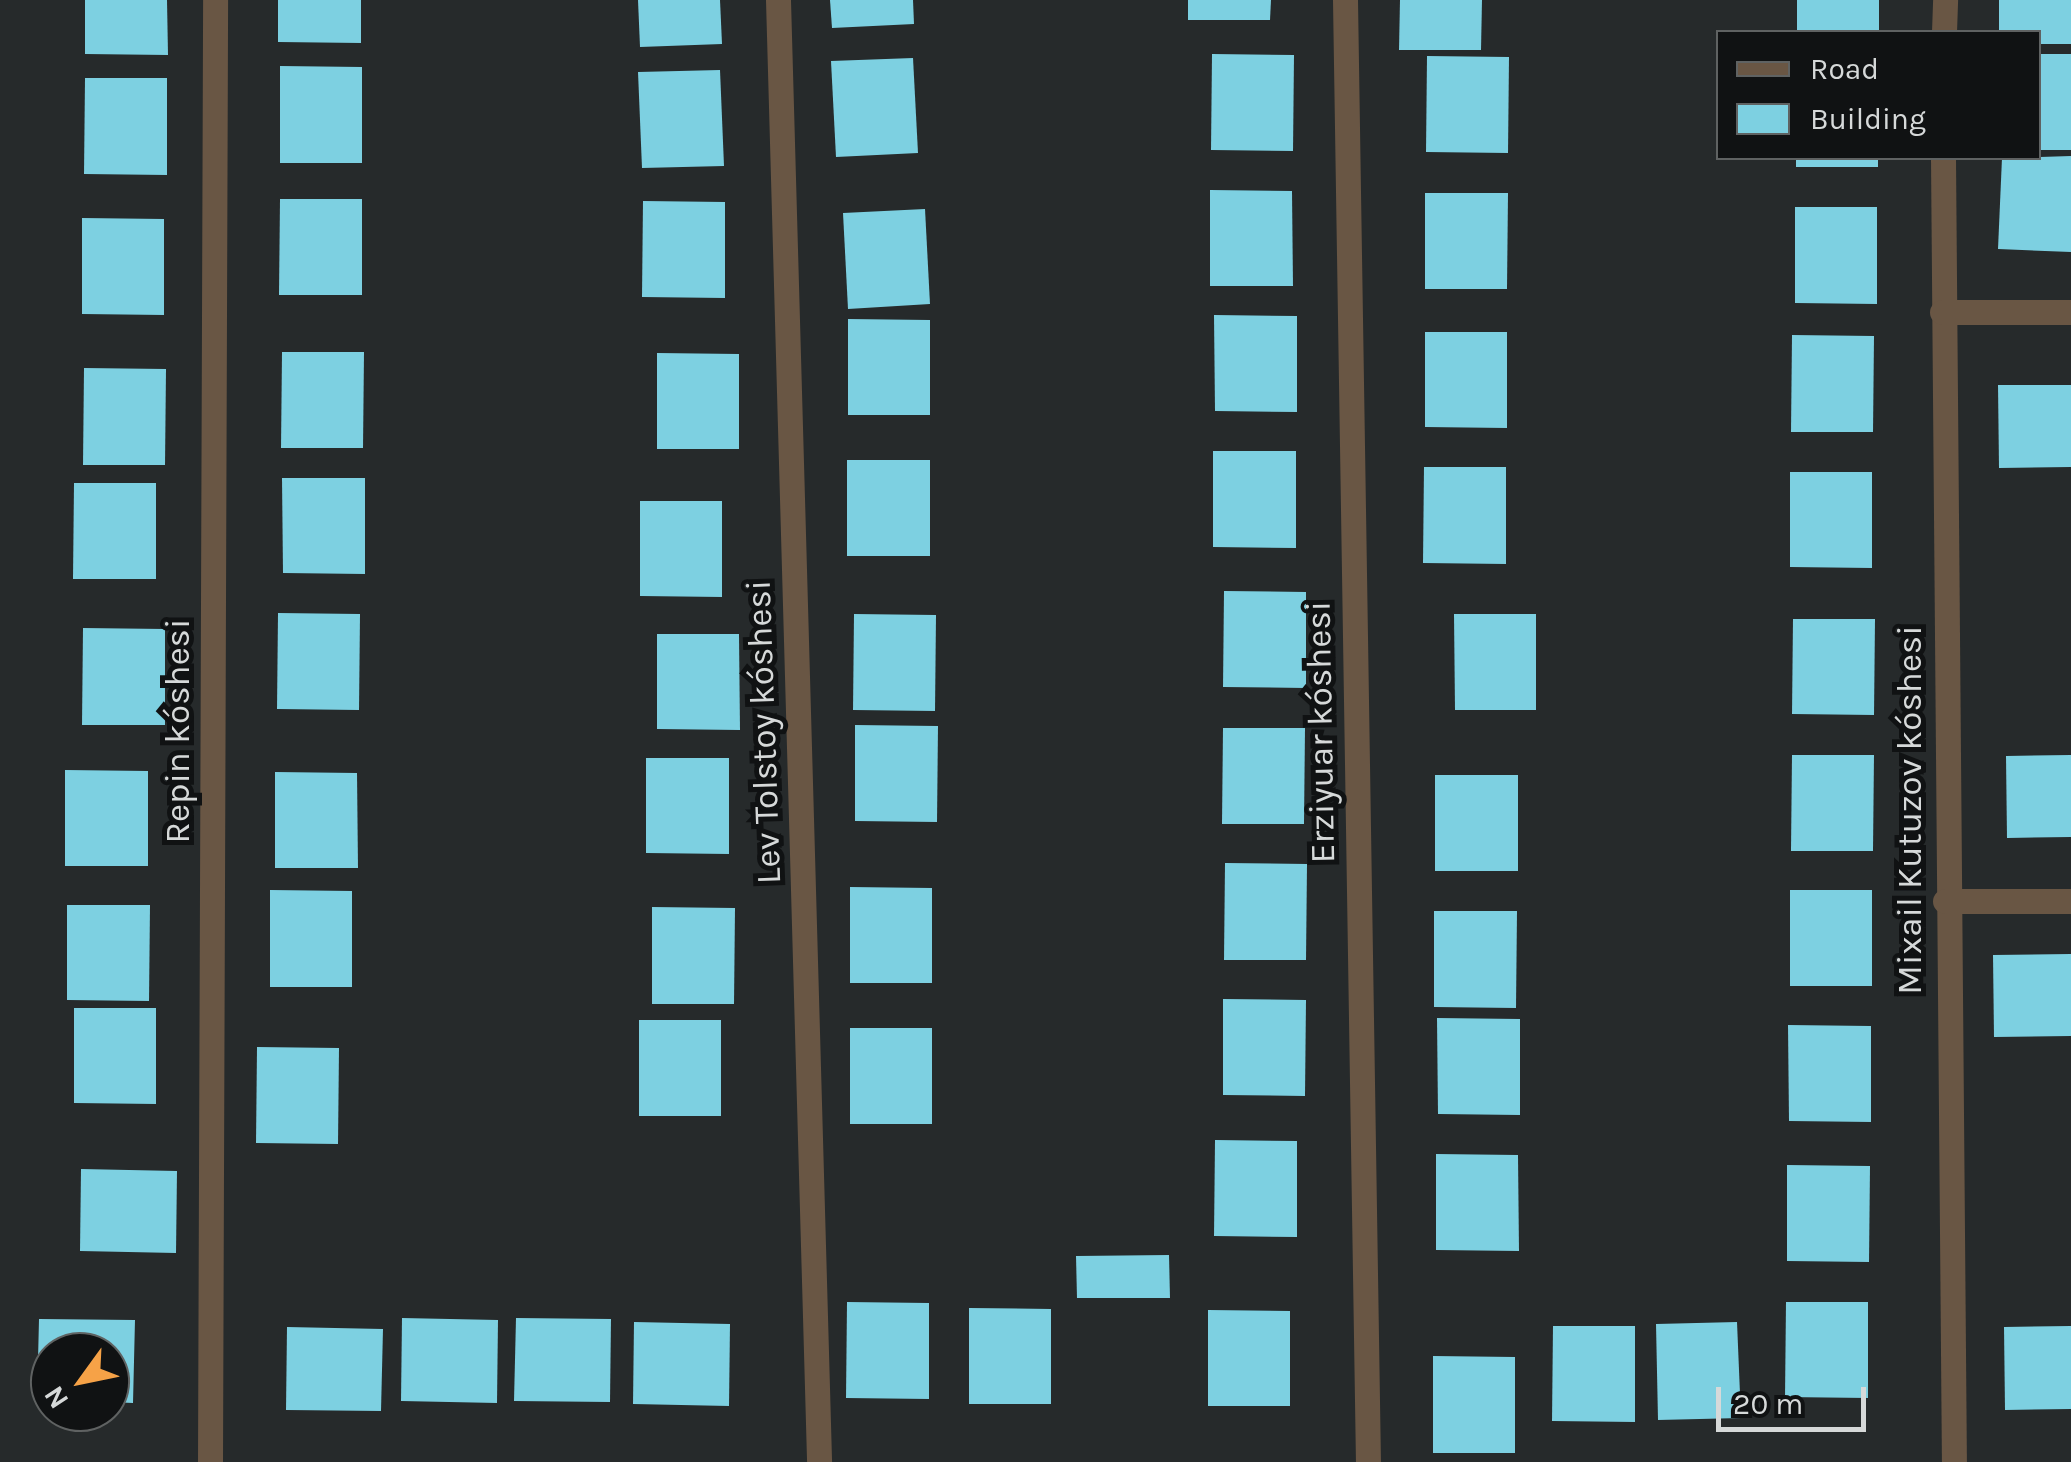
<!DOCTYPE html>
<meta charset="utf-8">
<style>
body{margin:0}
#map{position:relative;width:2071px;height:1462px;overflow:hidden;background:#262a2b;font-family:Karla,sans-serif}
div>[style]{position:absolute}
[style*='--x']{left:calc(var(--x)*1px);top:calc(var(--y)*1px);width:calc(var(--w)*1px);rotate:calc(var(--a)*1deg)}
.building>*{inset:0;background:#7dd0e1}
.minor>*{height:25px;margin:-12.5px;padding:0 12.5px;transform-origin:12.5px;border-radius:12.5px;background:#695644}
span{translate:-50% -50%;white-space:nowrap;text-align:center;line-height:1.15;-webkit-text-stroke:10px #101213;paint-order:stroke}
.street-label{font-size:35px;color:#d6d9d9}
.legend{position:absolute;left:1716px;top:30px;width:325px;height:130px;box-sizing:border-box;background:#101213;border:2px solid #5f6262;margin:0;padding:12px 18px;list-style:none;font-size:30px;color:#d6d9d9}
.legend li{display:flex;align-items:center;gap:20px;height:50px}
.legend b{width:50px;border:2px solid #5f6262}
.north{position:absolute;left:30px;top:1332px;width:100px;height:100px;box-sizing:border-box;background:#101213;border:2px solid #5f6262;border-radius:50%;rotate:237deg;font-size:28px;font-weight:700;line-height:40px;text-align:center;color:#d6d9d9}
.north::after{content:'';display:block;margin:auto;width:35px;height:45px;background:#f6a247;clip-path:polygon(50% 0,100% 100%,50% 72%,0 100%)}
.scale{position:absolute;left:1716px;top:1387px;width:150px;height:45px;box-sizing:border-box;border:5px solid #d6d9d9;border-top:0;padding-left:12px;font-size:30px;line-height:35px;white-space:nowrap;color:#d6d9d9;-webkit-text-stroke:8px #101213;paint-order:stroke}
</style>
<div id="map">
<div class="building">
<div style="clip-path:polygon(85px 0,167px 0,168px 55px,85px 54px)"></div>
<div style="clip-path:polygon(278px 0,361px 0,361px 43px,278px 42px)"></div>
<div style="clip-path:polygon(638px 0,720px 0,722px 44px,640px 47px)"></div>
<div style="clip-path:polygon(830px 0,913px 0,914px 24px,832px 28px)"></div>
<div style="clip-path:polygon(1188px 0,1271px 0,1270px 20px,1188px 20px)"></div>
<div style="clip-path:polygon(1400px 0,1482px 0,1481px 50px,1399px 50px)"></div>
<div style="clip-path:polygon(1797px 0,1879px 0,1879px 32px,1797px 32px)"></div>
<div style="clip-path:polygon(1999px 0,2071px 0,2071px 44px,2038px 44px,2038px 32px,1999px 32px)"></div>
<div style="clip-path:polygon(1212px 54px,1294px 55px,1293px 151px,1211px 150px)"></div>
<div style="clip-path:polygon(2038px 54px,2071px 54px,2071px 150px,2038px 150px)"></div>
<div style="clip-path:polygon(1427px 56px,1509px 57px,1508px 153px,1426px 152px)"></div>
<div style="clip-path:polygon(913px 58px,918px 153px,836px 157px,831px 61px)"></div>
<div style="clip-path:polygon(280px 66px,362px 67px,362px 163px,280px 163px)"></div>
<div style="clip-path:polygon(720px 70px,724px 166px,642px 168px,638px 72px)"></div>
<div style="clip-path:polygon(85px 78px,167px 78px,167px 175px,84px 174px)"></div>
<div style="clip-path:polygon(2071px 156px,2071px 252px,1998px 249px,2002px 158px)"></div>
<div style="clip-path:polygon(1796px 158px,1878px 158px,1878px 167px,1796px 167px)"></div>
<div style="clip-path:polygon(1210px 190px,1292px 191px,1293px 286px,1210px 286px)"></div>
<div style="clip-path:polygon(1425px 193px,1508px 193px,1507px 289px,1425px 289px)"></div>
<div style="clip-path:polygon(280px 199px,362px 199px,362px 295px,279px 295px)"></div>
<div style="clip-path:polygon(643px 201px,725px 202px,725px 298px,642px 297px)"></div>
<div style="clip-path:polygon(1795px 207px,1877px 207px,1877px 304px,1795px 303px)"></div>
<div style="clip-path:polygon(925px 209px,930px 304px,848px 309px,843px 213px)"></div>
<div style="clip-path:polygon(82px 218px,164px 219px,164px 315px,82px 314px)"></div>
<div style="clip-path:polygon(1214px 315px,1297px 316px,1297px 412px,1215px 411px)"></div>
<div style="clip-path:polygon(848px 319px,930px 320px,930px 415px,848px 415px)"></div>
<div style="clip-path:polygon(1425px 332px,1507px 332px,1507px 428px,1425px 427px)"></div>
<div style="clip-path:polygon(1792px 335px,1874px 336px,1873px 432px,1791px 432px)"></div>
<div style="clip-path:polygon(282px 352px,364px 352px,363px 448px,281px 448px)"></div>
<div style="clip-path:polygon(657px 353px,739px 354px,739px 449px,657px 449px)"></div>
<div style="clip-path:polygon(84px 368px,166px 369px,165px 465px,83px 465px)"></div>
<div style="clip-path:polygon(1998px 385px,2071px 385px,2071px 467px,1999px 468px)"></div>
<div style="clip-path:polygon(1213px 451px,1296px 451px,1296px 548px,1213px 547px)"></div>
<div style="clip-path:polygon(847px 460px,930px 460px,930px 556px,847px 556px)"></div>
<div style="clip-path:polygon(1424px 467px,1506px 467px,1506px 564px,1423px 563px)"></div>
<div style="clip-path:polygon(1790px 472px,1872px 472px,1872px 568px,1790px 567px)"></div>
<div style="clip-path:polygon(282px 478px,365px 478px,365px 574px,283px 573px)"></div>
<div style="clip-path:polygon(74px 483px,156px 483px,156px 579px,73px 579px)"></div>
<div style="clip-path:polygon(640px 501px,722px 501px,722px 597px,640px 596px)"></div>
<div style="clip-path:polygon(1224px 591px,1306px 592px,1306px 688px,1223px 687px)"></div>
<div style="clip-path:polygon(278px 613px,360px 614px,359px 710px,277px 709px)"></div>
<div style="clip-path:polygon(854px 614px,936px 615px,935px 711px,853px 710px)"></div>
<div style="clip-path:polygon(1454px 614px,1536px 614px,1536px 710px,1455px 710px)"></div>
<div style="clip-path:polygon(1793px 619px,1875px 619px,1874px 715px,1792px 714px)"></div>
<div style="clip-path:polygon(83px 628px,165px 629px,165px 725px,82px 725px)"></div>
<div style="clip-path:polygon(657px 634px,739px 634px,740px 730px,657px 729px)"></div>
<div style="clip-path:polygon(855px 725px,938px 726px,937px 822px,855px 821px)"></div>
<div style="clip-path:polygon(1223px 728px,1305px 728px,1304px 824px,1222px 824px)"></div>
<div style="clip-path:polygon(1792px 755px,1874px 755px,1873px 851px,1791px 851px)"></div>
<div style="clip-path:polygon(2071px 755px,2071px 837px,2007px 838px,2006px 756px)"></div>
<div style="clip-path:polygon(646px 758px,729px 758px,729px 854px,646px 853px)"></div>
<div style="clip-path:polygon(65px 770px,148px 771px,148px 866px,65px 866px)"></div>
<div style="clip-path:polygon(275px 772px,357px 773px,358px 868px,275px 868px)"></div>
<div style="clip-path:polygon(1435px 775px,1518px 775px,1518px 871px,1435px 871px)"></div>
<div style="clip-path:polygon(1225px 863px,1307px 864px,1306px 960px,1224px 960px)"></div>
<div style="clip-path:polygon(850px 887px,932px 888px,932px 983px,850px 983px)"></div>
<div style="clip-path:polygon(270px 890px,352px 891px,352px 987px,270px 987px)"></div>
<div style="clip-path:polygon(1790px 890px,1872px 890px,1872px 986px,1790px 986px)"></div>
<div style="clip-path:polygon(67px 905px,150px 905px,149px 1001px,67px 1000px)"></div>
<div style="clip-path:polygon(652px 907px,735px 908px,734px 1004px,652px 1004px)"></div>
<div style="clip-path:polygon(1434px 911px,1517px 911px,1516px 1008px,1434px 1007px)"></div>
<div style="clip-path:polygon(2071px 954px,2071px 1036px,1994px 1037px,1993px 955px)"></div>
<div style="clip-path:polygon(1223px 999px,1306px 1000px,1305px 1096px,1223px 1095px)"></div>
<div style="clip-path:polygon(74px 1008px,156px 1008px,156px 1104px,74px 1103px)"></div>
<div style="clip-path:polygon(1437px 1018px,1520px 1019px,1520px 1115px,1438px 1114px)"></div>
<div style="clip-path:polygon(639px 1020px,721px 1020px,721px 1116px,639px 1116px)"></div>
<div style="clip-path:polygon(1788px 1025px,1871px 1026px,1871px 1122px,1789px 1121px)"></div>
<div style="clip-path:polygon(850px 1028px,932px 1028px,932px 1124px,850px 1124px)"></div>
<div style="clip-path:polygon(257px 1047px,339px 1048px,338px 1144px,256px 1143px)"></div>
<div style="clip-path:polygon(1215px 1140px,1297px 1141px,1297px 1237px,1214px 1236px)"></div>
<div style="clip-path:polygon(1436px 1154px,1518px 1155px,1519px 1251px,1436px 1250px)"></div>
<div style="clip-path:polygon(1787px 1165px,1870px 1166px,1869px 1262px,1787px 1261px)"></div>
<div style="clip-path:polygon(81px 1169px,177px 1171px,176px 1253px,80px 1251px)"></div>
<div style="clip-path:polygon(1169px 1255px,1170px 1298px,1077px 1298px,1076px 1256px)"></div>
<div style="clip-path:polygon(847px 1302px,929px 1303px,929px 1399px,846px 1398px)"></div>
<div style="clip-path:polygon(1786px 1302px,1868px 1302px,1868px 1398px,1785px 1397px)"></div>
<div style="clip-path:polygon(969px 1308px,1051px 1309px,1051px 1404px,969px 1404px)"></div>
<div style="clip-path:polygon(1208px 1310px,1290px 1311px,1290px 1406px,1208px 1406px)"></div>
<div style="clip-path:polygon(402px 1318px,498px 1320px,497px 1403px,401px 1401px)"></div>
<div style="clip-path:polygon(516px 1318px,611px 1319px,610px 1402px,514px 1401px)"></div>
<div style="clip-path:polygon(39px 1319px,135px 1320px,133px 1403px,110px 1402px,110px 1352px,50px 1352px,50px 1401px,37px 1401px)"></div>
<div style="clip-path:polygon(634px 1322px,730px 1324px,729px 1406px,633px 1404px)"></div>
<div style="clip-path:polygon(1737px 1322px,1741px 1418px,1658px 1420px,1656px 1324px)"></div>
<div style="clip-path:polygon(1553px 1326px,1635px 1326px,1635px 1422px,1552px 1421px)"></div>
<div style="clip-path:polygon(2071px 1326px,2071px 1409px,2005px 1410px,2004px 1327px)"></div>
<div style="clip-path:polygon(287px 1327px,383px 1329px,381px 1411px,286px 1410px)"></div>
<div style="clip-path:polygon(1433px 1356px,1515px 1357px,1515px 1453px,1433px 1453px)"></div>
</div>
<div class="minor">
<div style="--x:778;--y:0;--w:1463;--a:88.39"></div>
<div style="--x:1345;--y:0;--w:1462;--a:89.1"></div>
<div style="--x:1944;--y:32;--w:32;--a:-88"></div>
<div style="--x:1943;--y:158;--w:1304;--a:89.52"></div>
<div style="--x:1942;--y:312;--w:129;--a:0"></div>
<div style="--x:1945;--y:901;--w:126;--a:0"></div>
<div style="--x:210;--y:1462;--w:1462;--a:-89.8"></div>
</div>
<div class="street-label">
<span style="left:178px;top:731px;rotate:-90deg">Repin kóshesi</span>
<span style="left:764px;top:732px;rotate:-92deg">Lev Tolstoy kóshesi</span>
<span style="left:1321px;top:732px;rotate:-91deg">Erziyuar kóshesi</span>
<span style="left:1910px;top:810px;rotate:-90deg">Mixail Kutuzov kóshesi</span>
</div>
<ul class="legend">
<li><b style="height:12px;background:#695644"></b>Road</li>
<li><b style="height:28px;background:#7dd0e1"></b>Building</li>
</ul>
<div class="north">N</div>
<div class="scale">20 m</div>
</div>
